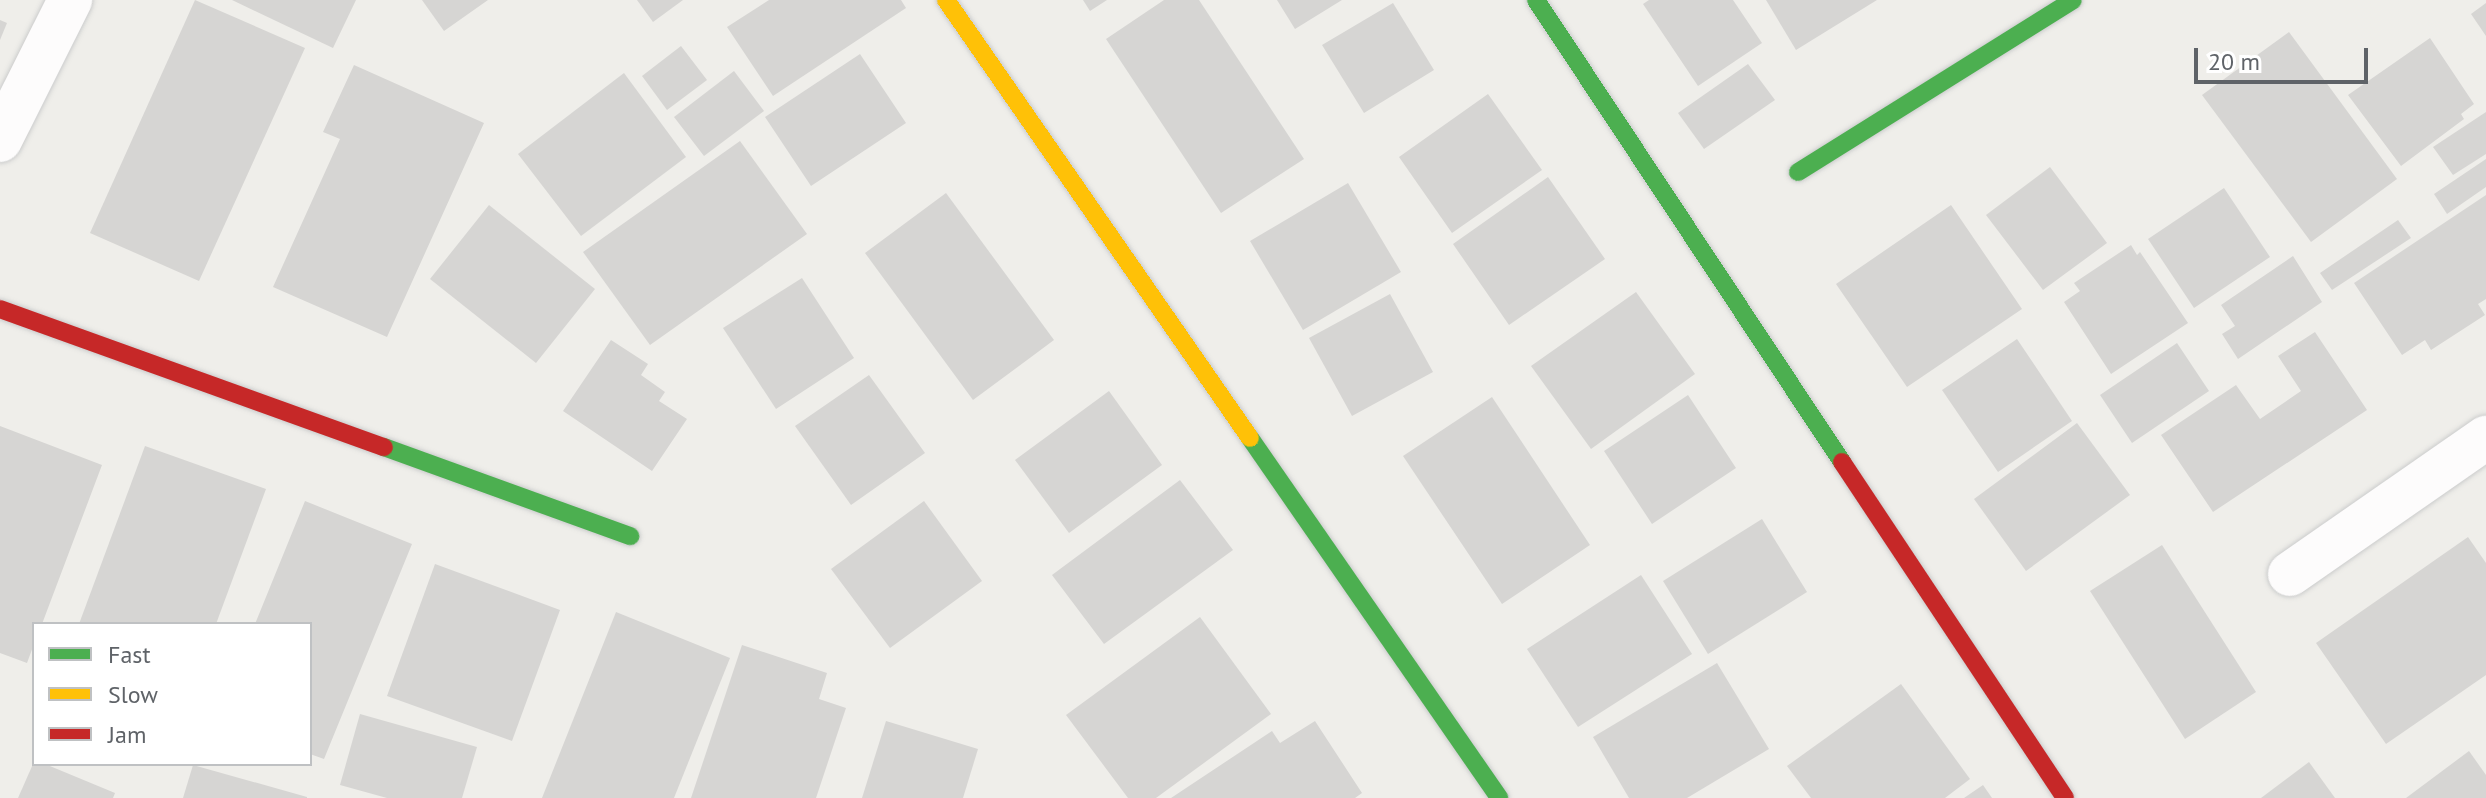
<!DOCTYPE html>
<style>
body{margin:0}
#map{position:relative;width:2486px;height:798px;overflow:hidden;background:#efeeea;font-family:"PT Sans",sans-serif}
div>[style]{position:absolute}
[style*='--x']{left:calc(var(--x)*1px);top:calc(var(--y)*1px);width:calc(var(--w)*1px);rotate:calc(var(--a)*1deg)}
.building>*{inset:0;background:#d6d5d3}
.roads{filter:drop-shadow(0 0 2px #cbcccc) drop-shadow(0 0 2px #cbcccc)}
.street>*{height:44px;margin:-22px;padding:0 22px;transform-origin:22px;border-radius:22px;background:#fdfcfc}
.fast>*{height:18px;margin:-9px;padding:0 9px;transform-origin:9px;border-radius:9px;background:#4caf50}
.slow>*{height:18px;margin:-9px;padding:0 9px;transform-origin:9px;border-radius:9px;background:#ffc107}
.jam>*{height:18px;margin:-9px;padding:0 9px;transform-origin:9px;border-radius:9px;background:#c62828}
span{translate:-50% -50%;white-space:nowrap;text-align:center;line-height:1.15;-webkit-text-stroke:6px #fff;paint-order:stroke}
.legend{position:absolute;left:32px;top:622px;width:280px;height:144px;box-sizing:border-box;background:#fff;border:2px solid #bfc1c3;margin:0;padding:10px 14px;list-style:none;font-size:24px;color:#5f6368}
.legend li{display:flex;align-items:center;gap:16px;height:40px}
.legend b{width:40px;border:2px solid #bfc1c3}
.scale{position:absolute;left:2194px;top:48px;width:174px;height:36px;box-sizing:border-box;border:4px solid #5f6368;border-top:0;padding-left:10px;font-size:24px;line-height:28px;white-space:nowrap;color:#5f6368;-webkit-text-stroke:6px #fff;paint-order:stroke}
</style>
<div id="map">
<div class="building">
<div style="clip-path:polygon(195px 0,305px 48px,199px 281px,90px 233px)"></div>
<div style="clip-path:polygon(232px 0,356px 0,333px 48px)"></div>
<div style="clip-path:polygon(422px 0,488px 0,444px 31px)"></div>
<div style="clip-path:polygon(637px 0,683px 0,653px 22px)"></div>
<div style="clip-path:polygon(769px 0,901px 0,906px 8px,773px 96px,727px 27px)"></div>
<div style="clip-path:polygon(1083px 0,1107px 0,1090px 11px)"></div>
<div style="clip-path:polygon(1164px 0,1199px 0,1304px 159px,1221px 213px,1106px 39px)"></div>
<div style="clip-path:polygon(1277px 0,1342px 0,1295px 29px)"></div>
<div style="clip-path:polygon(1649px 0,1733px 0,1762px 43px,1698px 86px,1643px 4px)"></div>
<div style="clip-path:polygon(1766px 0,1877px 0,1796px 50px)"></div>
<div style="clip-path:polygon(1393px 3px,1434px 70px,1364px 113px,1322px 45px)"></div>
<div style="clip-path:polygon(2486px 3px,2486px 36px,2471px 14px)"></div>
<div style="clip-path:polygon(0 20px,7px 23px,0 40px)"></div>
<div style="clip-path:polygon(2289px 32px,2397px 179px,2311px 242px,2202px 95px)"></div>
<div style="clip-path:polygon(2430px 38px,2474px 104px,2461px 114px,2464px 119px,2401px 166px,2348px 95px)"></div>
<div style="clip-path:polygon(681px 46px,707px 80px,667px 110px,642px 76px)"></div>
<div style="clip-path:polygon(860px 54px,906px 123px,811px 186px,765px 117px)"></div>
<div style="clip-path:polygon(1748px 64px,1775px 100px,1704px 149px,1678px 113px)"></div>
<div style="clip-path:polygon(354px 65px,484px 123px,387px 337px,273px 287px,340px 139px,323px 132px)"></div>
<div style="clip-path:polygon(734px 71px,764px 111px,704px 156px,674px 117px)"></div>
<div style="clip-path:polygon(624px 73px,686px 157px,581px 236px,518px 154px)"></div>
<div style="clip-path:polygon(1488px 94px,1542px 170px,1452px 233px,1399px 157px)"></div>
<div style="clip-path:polygon(2486px 112px,2486px 154px,2453px 175px,2433px 147px)"></div>
<div style="clip-path:polygon(740px 141px,807px 234px,650px 345px,583px 252px)"></div>
<div style="clip-path:polygon(2486px 159px,2486px 187px,2447px 214px,2434px 194px)"></div>
<div style="clip-path:polygon(2050px 167px,2107px 243px,2043px 290px,1986px 215px)"></div>
<div style="clip-path:polygon(1548px 177px,1605px 259px,1509px 325px,1453px 244px)"></div>
<div style="clip-path:polygon(1348px 183px,1401px 272px,1303px 330px,1250px 241px)"></div>
<div style="clip-path:polygon(2224px 188px,2270px 257px,2194px 308px,2148px 239px)"></div>
<div style="clip-path:polygon(946px 193px,1054px 340px,973px 400px,865px 253px)"></div>
<div style="clip-path:polygon(2486px 195px,2486px 299px,2478px 304px,2485px 315px,2431px 350px,2425px 340px,2402px 355px,2354px 283px)"></div>
<div style="clip-path:polygon(489px 205px,595px 289px,536px 363px,430px 279px)"></div>
<div style="clip-path:polygon(1951px 205px,2022px 309px,1907px 387px,1836px 284px)"></div>
<div style="clip-path:polygon(2398px 220px,2411px 238px,2332px 290px,2320px 273px)"></div>
<div style="clip-path:polygon(2131px 245px,2137px 255px,2140px 252px,2188px 323px,2111px 374px,2064px 302px,2080px 291px,2074px 283px)"></div>
<div style="clip-path:polygon(2293px 256px,2322px 302px,2238px 359px,2222px 334px,2235px 326px,2221px 305px)"></div>
<div style="clip-path:polygon(802px 278px,854px 358px,776px 409px,723px 328px)"></div>
<div style="clip-path:polygon(1636px 292px,1695px 374px,1591px 449px,1531px 366px)"></div>
<div style="clip-path:polygon(1390px 294px,1433px 372px,1352px 416px,1309px 338px)"></div>
<div style="clip-path:polygon(2315px 332px,2367px 410px,2213px 512px,2161px 435px,2236px 385px,2260px 419px,2301px 391px,2278px 356px)"></div>
<div style="clip-path:polygon(2017px 339px,2072px 421px,1998px 472px,1942px 390px)"></div>
<div style="clip-path:polygon(611px 340px,648px 364px,641px 375px,665px 392px,659px 401px,687px 419px,652px 471px,563px 411px)"></div>
<div style="clip-path:polygon(2177px 343px,2209px 391px,2132px 443px,2100px 395px)"></div>
<div style="clip-path:polygon(869px 375px,925px 453px,851px 505px,795px 426px)"></div>
<div style="clip-path:polygon(1109px 391px,1162px 465px,1069px 533px,1015px 460px)"></div>
<div style="clip-path:polygon(1688px 395px,1736px 468px,1652px 524px,1604px 451px)"></div>
<div style="clip-path:polygon(1492px 397px,1590px 545px,1502px 604px,1403px 456px)"></div>
<div style="clip-path:polygon(2077px 423px,2130px 495px,2026px 571px,1974px 499px)"></div>
<div style="clip-path:polygon(0 426px,102px 465px,42px 624px,34px 624px,34px 644px,27px 663px,0 653px)"></div>
<div style="clip-path:polygon(145px 446px,266px 489px,216px 624px,79px 624px)"></div>
<div style="clip-path:polygon(1180px 480px,1233px 550px,1104px 644px,1052px 575px)"></div>
<div style="clip-path:polygon(305px 501px,412px 544px,324px 759px,310px 754px,310px 624px,255px 624px)"></div>
<div style="clip-path:polygon(924px 501px,982px 581px,890px 648px,831px 569px)"></div>
<div style="clip-path:polygon(1762px 519px,1807px 592px,1708px 654px,1663px 581px)"></div>
<div style="clip-path:polygon(2468px 537px,2486px 563px,2486px 675px,2386px 744px,2316px 643px)"></div>
<div style="clip-path:polygon(2162px 545px,2256px 692px,2185px 739px,2090px 591px)"></div>
<div style="clip-path:polygon(435px 564px,560px 610px,512px 741px,387px 696px)"></div>
<div style="clip-path:polygon(1641px 575px,1692px 654px,1578px 727px,1527px 649px)"></div>
<div style="clip-path:polygon(616px 612px,730px 658px,674px 798px,542px 798px)"></div>
<div style="clip-path:polygon(1200px 617px,1271px 714px,1156px 798px,1128px 798px,1066px 715px)"></div>
<div style="clip-path:polygon(742px 645px,827px 673px,819px 699px,846px 708px,816px 798px,691px 798px)"></div>
<div style="clip-path:polygon(1717px 663px,1769px 749px,1687px 798px,1629px 798px,1593px 737px)"></div>
<div style="clip-path:polygon(1901px 684px,1970px 779px,1945px 798px,1811px 798px,1787px 766px)"></div>
<div style="clip-path:polygon(360px 714px,477px 747px,462px 798px,387px 798px,340px 785px)"></div>
<div style="clip-path:polygon(886px 721px,978px 749px,963px 798px,862px 798px)"></div>
<div style="clip-path:polygon(1315px 721px,1362px 793px,1355px 798px,1171px 798px,1272px 731px,1280px 743px)"></div>
<div style="clip-path:polygon(2469px 751px,2486px 775px,2486px 798px,2406px 798px)"></div>
<div style="clip-path:polygon(2309px 762px,2335px 798px,2261px 798px)"></div>
<div style="clip-path:polygon(33px 764px,45px 764px,115px 793px,113px 798px,18px 798px)"></div>
<div style="clip-path:polygon(193px 765px,307px 797px,307px 798px,183px 798px)"></div>
<div style="clip-path:polygon(1983px 785px,1992px 798px,1964px 798px)"></div>
</div>
<div class="roads">
<div class="street">
<div style="--x:0;--y:140;--w:157;--a:-63.4"></div>
<div style="--x:2290;--y:574;--w:239;--a:-34.8"></div>
</div>
<div class="fast">
<div style="--x:1536;--y:0;--w:554;--a:56.48"></div>
<div style="--x:1798;--y:172;--w:324;--a:-32"></div>
<div style="--x:1250;--y:438;--w:438;--a:55.3"></div>
<div style="--x:384;--y:447;--w:262;--a:19.9"></div>
</div>
<div class="slow">
<div style="--x:946;--y:0;--w:533;--a:55.24"></div>
</div>
<div class="jam">
<div style="--x:0;--y:309;--w:408;--a:19.8"></div>
<div style="--x:1842;--y:462;--w:403;--a:56.4"></div>
</div>
</div>
<ul class="legend">
<li><b style="height:10px;background:#4caf50"></b>Fast</li>
<li><b style="height:10px;background:#ffc107"></b>Slow</li>
<li><b style="height:10px;background:#c62828"></b>Jam</li>
</ul>
<div class="scale">20 m</div>
</div>
